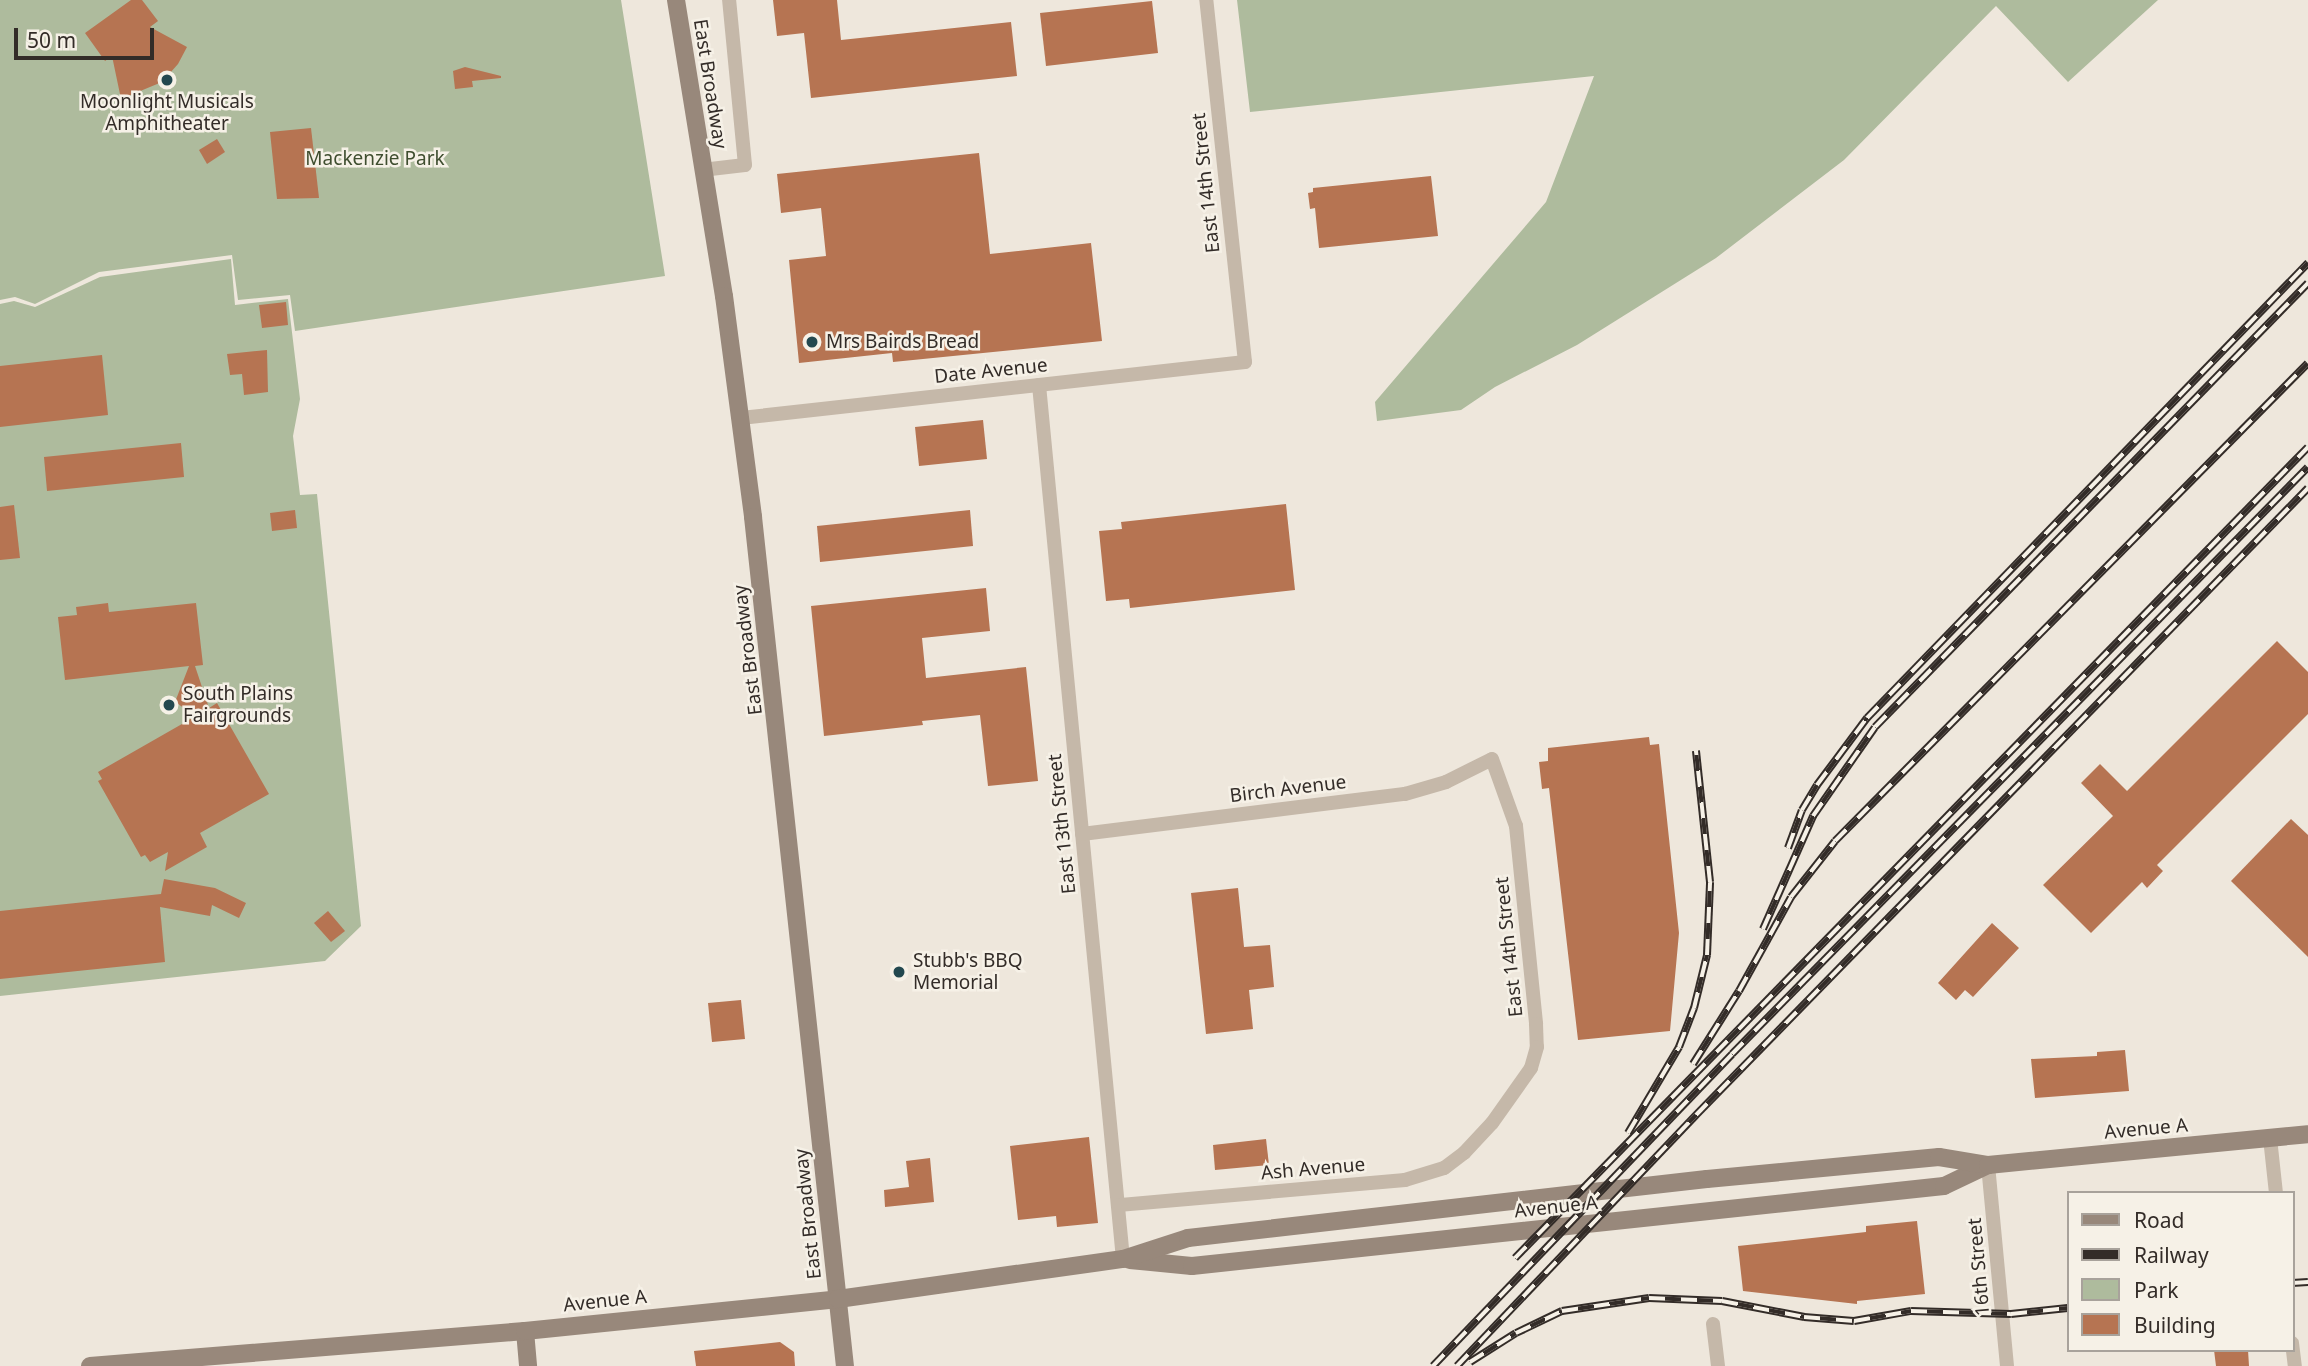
<!DOCTYPE html>
<style>
body{margin:0}
#map{position:relative;width:2308px;height:1366px;overflow:hidden;background:#eee7dc;font-family:"Noto Sans",sans-serif}
div>[style]{position:absolute}
[style*='--x']{left:calc(var(--x)*1px);top:calc(var(--y)*1px);width:calc(var(--w)*1px);rotate:calc(var(--a)*1deg)}
.green>*{inset:0;background:#aebb9d}
.building>*{inset:0;background:#b67452}
.minor>*{height:14px;margin:-7px;padding:0 7px;transform-origin:7px;border-radius:7px;background:#c5b8a9}
.secondary>*{height:18px;margin:-9px;padding:0 9px;transform-origin:9px;border-radius:9px;background:#98887b}
.rail>*{height:8px;margin-top:-4px;transform-origin:0;background:repeating-linear-gradient(90deg,#f6f1e7 0 16px,#332c28 0 32px);box-sizing:border-box;border-block:2px solid #332c28}
.dots>*{width:19px;height:19px;translate:-50% -50%;box-sizing:border-box;border:4px solid #f6f1e7;border-radius:50%}
span{translate:-50% -50%;white-space:nowrap;text-align:center;line-height:1.15;-webkit-text-stroke:5px #f6f1e7;paint-order:stroke}
.street-label{font-size:19px;color:#332c28}
.poi-label{font-size:19px;color:#332c28}
.left{translate:0 -50%;text-align:left}
.park-label{font-size:19px;color:#3f4e2f}
.legend{position:absolute;left:2067px;top:1191px;width:228px;height:161px;box-sizing:border-box;background:#f6f1e7;border:2px solid #a8a29b;margin:0;padding:9px 12px;list-style:none;font-size:21px;color:#332c28}
.legend li{display:flex;align-items:center;gap:14px;height:35px}
.legend b{width:35px;border:2px solid #a8a29b}
.scale{position:absolute;left:14px;top:28px;width:140px;height:32px;box-sizing:border-box;border:4px solid #332c28;border-top:0;padding-left:9px;font-size:21px;line-height:24px;white-space:nowrap;color:#332c28;-webkit-text-stroke:5px #f6f1e7;paint-order:stroke}
</style>
<div id="map">
<div class="green">
<div style="clip-path:polygon(0 0,621px 0,665px 276px,295px 331px,290px 295px,238px 300px,232px 255px,99px 272px,35px 304px,15px 297px,0 300px)"></div>
<div style="clip-path:polygon(1237px 0,2158px 0,2068px 82px,1996px 6px,1844px 160px,1716px 258px,1577px 345px,1495px 387px,1461px 410px,1377px 421px,1375px 402px,1546px 202px,1594px 76px,1250px 112px)"></div>
<div style="clip-path:polygon(231px 259px,235px 305px,288px 299px,300px 399px,293px 436px,300px 495px,317px 494px,361px 926px,325px 961px,0 996px,0 304px,14px 301px,35px 307px,100px 277px)"></div>
</div>
<div class="building">
<div style="clip-path:polygon(131px 0,142px 0,158px 21px,150px 27px,187px 47px,178px 64px,162px 82px,121px 99px,112px 56px,105px 61px,85px 33px)"></div>
<div style="clip-path:polygon(773px 0,837px 0,841px 40px,1011px 22px,1017px 76px,811px 98px,804px 33px,777px 36px)"></div>
<div style="clip-path:polygon(1152px 1px,1158px 53px,1046px 66px,1040px 13px)"></div>
<div style="clip-path:polygon(465px 67px,501px 76px,501px 78px,472px 81px,473px 87px,455px 89px,453px 71px)"></div>
<div style="clip-path:polygon(311px 128px,319px 198px,277px 199px,270px 132px)"></div>
<div style="clip-path:polygon(217px 139px,225px 152px,207px 164px,199px 150px)"></div>
<div style="clip-path:polygon(979px 153px,990px 254px,1091px 243px,1102px 341px,893px 362px,892px 353px,799px 363px,789px 260px,826px 256px,821px 208px,781px 213px,777px 174px)"></div>
<div style="clip-path:polygon(1431px 176px,1438px 236px,1319px 248px,1315px 208px,1310px 209px,1308px 193px,1313px 192px,1313px 188px)"></div>
<div style="clip-path:polygon(286px 302px,288px 325px,262px 328px,259px 305px)"></div>
<div style="clip-path:polygon(267px 350px,268px 392px,244px 395px,242px 374px,230px 375px,227px 354px)"></div>
<div style="clip-path:polygon(102px 355px,108px 415px,0 427px,0 366px)"></div>
<div style="clip-path:polygon(983px 420px,987px 459px,919px 466px,915px 427px)"></div>
<div style="clip-path:polygon(181px 443px,184px 477px,47px 491px,44px 457px)"></div>
<div style="clip-path:polygon(1286px 504px,1295px 590px,1130px 608px,1129px 599px,1106px 601px,1099px 531px,1122px 529px,1121px 522px)"></div>
<div style="clip-path:polygon(14px 505px,20px 558px,0 560px,0 507px)"></div>
<div style="clip-path:polygon(295px 510px,297px 528px,272px 531px,270px 513px)"></div>
<div style="clip-path:polygon(970px 510px,973px 546px,820px 562px,817px 526px)"></div>
<div style="clip-path:polygon(986px 588px,990px 631px,922px 638px,926px 678px,1026px 667px,1038px 781px,988px 786px,980px 715px,922px 721px,923px 725px,824px 736px,811px 606px)"></div>
<div style="clip-path:polygon(108px 603px,109px 612px,196px 603px,203px 665px,195px 666px,209px 708px,217px 703px,269px 794px,200px 833px,207px 847px,165px 871px,168px 852px,150px 862px,145px 855px,141px 857px,98px 781px,102px 779px,98px 772px,196px 716px,175px 702px,189px 666px,65px 680px,58px 617px,77px 615px,76px 607px)"></div>
<div style="clip-path:polygon(2277px 641px,2308px 672px,2308px 714px,2157px 865px,2163px 871px,2147px 888px,2142px 882px,2091px 933px,2043px 885px,2113px 816px,2081px 783px,2100px 764px,2127px 791px)"></div>
<div style="clip-path:polygon(1649px 737px,1650px 745px,1659px 744px,1679px 933px,1670px 1031px,1578px 1040px,1549px 788px,1542px 789px,1539px 762px,1548px 761px,1548px 748px)"></div>
<div style="clip-path:polygon(2291px 819px,2308px 835px,2308px 957px,2231px 881px)"></div>
<div style="clip-path:polygon(164px 879px,215px 888px,246px 903px,239px 918px,212px 905px,210px 916px,160px 907px,165px 962px,0 979px,0 911px,161px 894px)"></div>
<div style="clip-path:polygon(1238px 888px,1244px 947px,1270px 945px,1274px 987px,1249px 990px,1253px 1029px,1206px 1034px,1191px 893px)"></div>
<div style="clip-path:polygon(328px 911px,345px 931px,331px 942px,314px 923px)"></div>
<div style="clip-path:polygon(1992px 923px,2019px 948px,1973px 997px,1965px 990px,1956px 1000px,1938px 983px)"></div>
<div style="clip-path:polygon(741px 1000px,745px 1039px,712px 1042px,708px 1003px)"></div>
<div style="clip-path:polygon(2125px 1050px,2129px 1091px,2035px 1098px,2031px 1059px,2097px 1056px,2097px 1052px)"></div>
<div style="clip-path:polygon(1089px 1137px,1098px 1223px,1057px 1227px,1056px 1216px,1018px 1220px,1010px 1146px)"></div>
<div style="clip-path:polygon(1266px 1139px,1269px 1165px,1215px 1170px,1213px 1145px)"></div>
<div style="clip-path:polygon(930px 1158px,934px 1202px,885px 1207px,884px 1190px,909px 1187px,906px 1161px)"></div>
<div style="clip-path:polygon(1917px 1221px,1925px 1294px,1857px 1301px,1857px 1304px,1743px 1291px,1738px 1246px,1866px 1232px,1866px 1226px)"></div>
<div style="clip-path:polygon(780px 1342px,794px 1352px,795px 1366px,696px 1366px,694px 1351px)"></div>
<div style="clip-path:polygon(2214px 1350px,2248px 1350px,2249px 1366px,2216px 1366px)"></div>
</div>
<div class="minor">
<div style="--x:702;--y:170;--w:43;--a:-6.6"></div>
<div style="--x:745;--y:165;--w:166;--a:-95.5"></div>
<div style="--x:1039;--y:385;--w:878;--a:84.51"></div>
<div style="--x:741;--y:418;--w:507;--a:-6.34"></div>
<div style="--x:1245;--y:362;--w:364;--a:-96.1"></div>
<div style="--x:1082;--y:834;--w:325;--a:-7.1"></div>
<div style="--x:1405;--y:794;--w:43;--a:-16.3"></div>
<div style="--x:1446;--y:782;--w:51;--a:-26.6"></div>
<div style="--x:1492;--y:759;--w:71;--a:70.3"></div>
<div style="--x:1516;--y:826;--w:199;--a:84.2"></div>
<div style="--x:1536;--y:1024;--w:23;--a:88"></div>
<div style="--x:1537;--y:1047;--w:22;--a:106"></div>
<div style="--x:1531;--y:1068;--w:67;--a:125.3"></div>
<div style="--x:1492;--y:1123;--w:41;--a:133"></div>
<div style="--x:1464;--y:1153;--w:25;--a:143"></div>
<div style="--x:1444;--y:1168;--w:41;--a:162.9"></div>
<div style="--x:1405;--y:1180;--w:288;--a:175"></div>
<div style="--x:2270;--y:1138;--w:55;--a:83.8"></div>
<div style="--x:1988;--y:1165;--w:202;--a:84.6"></div>
<div style="--x:1713;--y:1324;--w:42;--a:83.2"></div>
<div style="--x:2292;--y:1343;--w:23;--a:83"></div>
</div>
<div class="secondary">
<div style="--x:676;--y:0;--w:300;--a:80.8"></div>
<div style="--x:724;--y:296;--w:223;--a:82.5"></div>
<div style="--x:753;--y:517;--w:854;--a:83.82"></div>
<div style="--x:1130;--y:1260;--w:62;--a:5.5"></div>
<div style="--x:1192;--y:1266;--w:756;--a:-6.07"></div>
<div style="--x:1944;--y:1186;--w:49;--a:-25.5"></div>
<div style="--x:525;--y:1331;--w:35;--a:85"></div>
<div style="--x:90;--y:1366;--w:436;--a:-4.6"></div>
<div style="--x:525;--y:1331;--w:315;--a:-5.8"></div>
<div style="--x:838;--y:1299;--w:288;--a:-8"></div>
<div style="--x:1123;--y:1259;--w:68;--a:-17.9"></div>
<div style="--x:1188;--y:1238;--w:522;--a:-6.49"></div>
<div style="--x:1707;--y:1179;--w:233;--a:-5.4"></div>
<div style="--x:1939;--y:1157;--w:50;--a:9.3"></div>
<div style="--x:1988;--y:1165;--w:321;--a:-5.5"></div>
</div>
<div class="rail">
<div style="--x:1788;--y:848;--w:40;--a:-69.8"></div>
<div style="--x:1802;--y:810;--w:29;--a:-59"></div>
<div style="--x:1817;--y:785;--w:84;--a:-53.3"></div>
<div style="--x:1867;--y:718;--w:634;--a:-45.9"></div>
<div style="--x:1763;--y:929;--w:124;--a:-66.1"></div>
<div style="--x:1813;--y:816;--w:108;--a:-55.1"></div>
<div style="--x:1875;--y:727;--w:620;--a:-45.72"></div>
<div style="--x:1693;--y:1064;--w:86;--a:-57.8"></div>
<div style="--x:1739;--y:991;--w:107;--a:-61"></div>
<div style="--x:1791;--y:897;--w:71;--a:-51.8"></div>
<div style="--x:1835;--y:841;--w:672;--a:-45.3"></div>
<div style="--x:1628;--y:1133;--w:100;--a:-59.3"></div>
<div style="--x:1679;--y:1047;--w:42;--a:-69"></div>
<div style="--x:1694;--y:1008;--w:55;--a:-76.2"></div>
<div style="--x:1707;--y:955;--w:73;--a:-87.6"></div>
<div style="--x:1710;--y:882;--w:132;--a:-96.1"></div>
<div style="--x:1515;--y:1258;--w:1134;--a:-45.64"></div>
<div style="--x:2292;--y:1283;--w:16;--a:-4"></div>
<div style="--x:1470;--y:1362;--w:54;--a:-32.2"></div>
<div style="--x:1516;--y:1333;--w:51;--a:-25.6"></div>
<div style="--x:1562;--y:1311;--w:88;--a:-8.5"></div>
<div style="--x:1649;--y:1298;--w:73;--a:2.4"></div>
<div style="--x:1722;--y:1301;--w:84;--a:11"></div>
<div style="--x:1804;--y:1317;--w:50;--a:4.6"></div>
<div style="--x:1854;--y:1321;--w:58;--a:-10"></div>
<div style="--x:1911;--y:1311;--w:100;--a:1.7"></div>
<div style="--x:2011;--y:1314;--w:57;--a:-6"></div>
<div style="--x:1433;--y:1366;--w:432;--a:-46.2"></div>
<div style="--x:1732;--y:1054;--w:822;--a:-45.54"></div>
<div style="--x:1457;--y:1366;--w:347;--a:-46.4"></div>
<div style="--x:1696;--y:1115;--w:876;--a:-45.69"></div>
</div>
<div class="dots">
<div style="left:167px;top:80px;background:#23484f"></div>
<div style="left:812px;top:342px;background:#23484f"></div>
<div style="left:169px;top:705px;background:#23484f"></div>
<div style="left:899px;top:972px;background:#23484f"></div>
</div>
<div class="street-label">
<span style="left:710px;top:84px;rotate:81deg">East Broadway</span>
<span style="left:1206px;top:183px;rotate:-96deg">East 14th Street</span>
<span style="left:991px;top:371px;rotate:-6deg">Date Avenue</span>
<span style="left:748px;top:650px;rotate:-97deg">East Broadway</span>
<span style="left:1288px;top:789px;rotate:-7deg">Birch Avenue</span>
<span style="left:1062px;top:824px;rotate:-96deg">East 13th Street</span>
<span style="left:1509px;top:947px;rotate:-96deg">East 14th Street</span>
<span style="left:2146px;top:1129px;rotate:-5deg">Avenue A</span>
<span style="left:1313px;top:1169px;rotate:-5deg">Ash Avenue</span>
<span style="left:1556px;top:1207px;rotate:-6deg">Avenue A</span>
<span style="left:808px;top:1214px;rotate:-96deg">East Broadway</span>
<span style="left:1979px;top:1267px;rotate:-95deg">16th Street</span>
<span style="left:605px;top:1301px;rotate:-6deg">Avenue A</span>
</div>
<div class="poi-label">
<span style="left:167px;top:113px">Moonlight Musicals<br>Amphitheater</span>
<span class="left" style="left:826px;top:342px">Mrs Bairds Bread</span>
<span class="left" style="left:183px;top:705px">South Plains<br>Fairgrounds</span>
<span class="left" style="left:913px;top:972px">Stubb's BBQ<br>Memorial</span>
</div>
<div class="park-label">
<span style="left:375px;top:159px">Mackenzie Park</span>
</div>
<ul class="legend">
<li><b style="height:9px;background:#98887b"></b>Road</li>
<li><b style="height:9px;background:#332c28"></b>Railway</li>
<li><b style="height:19px;background:#aebb9d"></b>Park</li>
<li><b style="height:19px;background:#b67452"></b>Building</li>
</ul>
<div class="scale">50 m</div>
</div>
